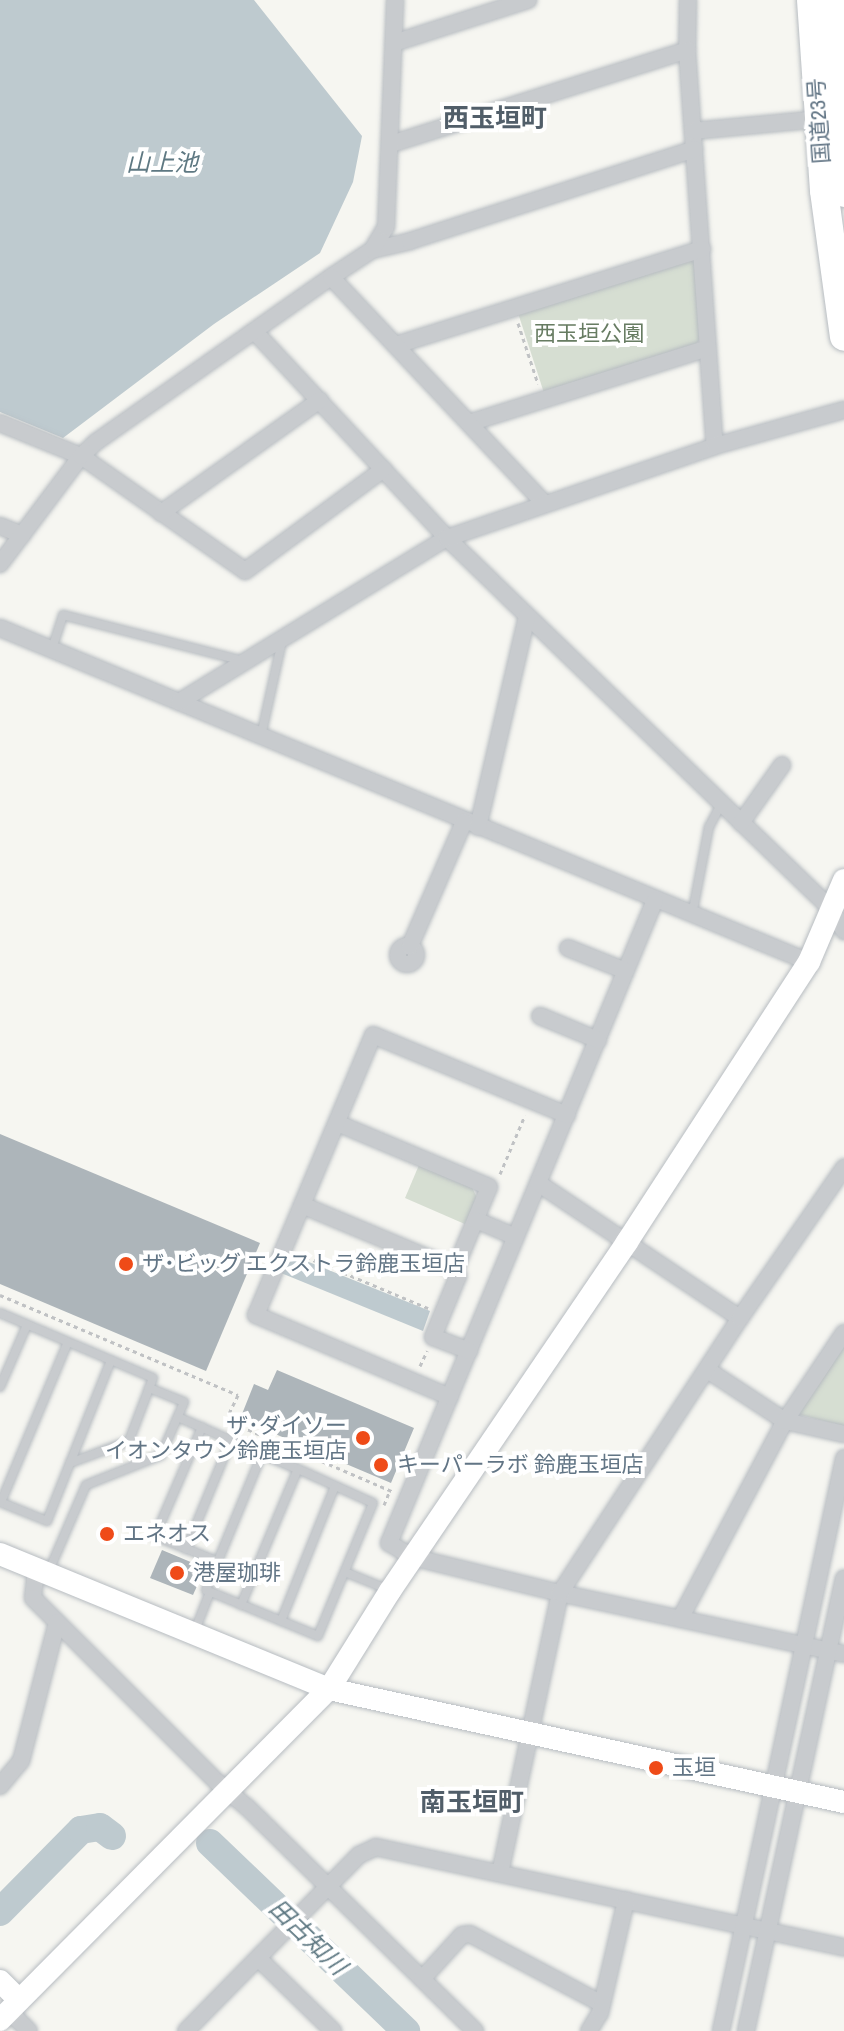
<!DOCTYPE html>
<meta charset="utf-8">
<style>
body{margin:0}
#map{position:relative;width:844px;height:2031px;overflow:hidden;background:#f6f6f1;font-family:"Archivo Narrow","Noto Sans JP",sans-serif}
div>[style]{position:absolute}
[style*='--x']{left:calc(var(--x)*1px);top:calc(var(--y)*1px);width:calc(var(--w)*1px);rotate:calc(var(--a)*1deg)}
.green>*{inset:0;background:#d6ded2}
.water>*{inset:0;background:#becacf}
.river>*{height:28px;margin:-14px;padding:0 14px;transform-origin:14px;border-radius:14px;background:#becacf}
.building>*{inset:0;background:#adb5ba}
.path>*{height:3px;margin-top:-1.5px;transform-origin:0;background:repeating-linear-gradient(90deg,#c0c2c4 0 4px,transparent 0 8px)}
.roads{filter:drop-shadow(0 0 2px #b7bcc1) drop-shadow(0 0 2px #b7bcc1)}
.lane>*{height:8px;margin:-4px;padding:0 4px;transform-origin:4px;border-radius:4px;background:#c8cbce}
.street>*{height:16px;margin:-8px;padding:0 8px;transform-origin:8px;border-radius:8px;background:#c8cbce}
.street>.ring{margin:-8px;padding:0;box-sizing:content-box;background:none;border:16px solid #c8cbce;border-radius:50%}
.secondary>*{height:22px;margin:-11px;padding:0 11px;transform-origin:11px;border-radius:11px;background:#fff}
.highway>*{height:28px;margin:-14px;padding:0 14px;transform-origin:14px;border-radius:14px;background:#fff}
.dots>*{width:22px;height:22px;translate:-50% -50%;box-sizing:border-box;border:4px solid #fff;border-radius:50%}
span{translate:-50% -50%;white-space:nowrap;text-align:center;line-height:1.15;-webkit-text-stroke:8px #fff;paint-order:stroke}
.street-label{font-size:22px;color:#627585}
.park-label{font-size:22px;color:#677c62}
.poi-label{font-size:22px;color:#627585}
.left{translate:0 -50%;text-align:left}
.right{translate:-100% -50%;text-align:right}
.water-label{font-size:24px;color:#5e7882;font-style:italic}
.quarter-label{font-size:26px;color:#515e69;font-weight:700}
</style>
<div id="map">
<div class="green">
<div style="clip-path:polygon(690px 259px,697px 263px,701px 338px,695px 345px,544px 393px,518px 313px)"></div>
<div style="clip-path:polygon(419px 1165px,471px 1185px,478px 1200px,467px 1225px,405px 1198px)"></div>
<div style="clip-path:polygon(844px 1341px,844px 1426px,800px 1415px,799px 1410px)"></div>
</div>
<div class="water">
<div style="clip-path:polygon(0 0,254px 0,362px 136px,353px 182px,320px 253px,214px 324px,63px 438px,0 412px)"></div>
<div style="clip-path:polygon(289px 1254px,430px 1311px,423px 1331px,281px 1273px)"></div>
</div>
<div class="river">
<div style="--x:210;--y:1843;--w:272;--a:43.8"></div>
<div style="--x:0;--y:1912;--w:115;--a:-45.4"></div>
<div style="--x:81;--y:1830;--w:19;--a:-9"></div>
<div style="--x:100;--y:1827;--w:15;--a:37"></div>
</div>
<div class="building">
<div style="clip-path:polygon(0 1134px,260px 1243px,206px 1371px,0 1284px)"></div>
<div style="clip-path:polygon(277px 1370px,414px 1428px,391px 1483px,240px 1419px,254px 1384px,268px 1390px)"></div>
<div style="clip-path:polygon(162px 1550px,205px 1568px,193px 1595px,150px 1578px)"></div>
</div>
<div class="path">
<div style="--x:518;--y:323;--w:64;--a:71.8"></div>
<div style="--x:500;--y:1174;--w:64;--a:-67"></div>
<div style="--x:299;--y:1254;--w:140;--a:22.7"></div>
<div style="--x:0;--y:1295;--w:258;--a:22.8"></div>
<div style="--x:238;--y:1395;--w:28;--a:116"></div>
<div style="--x:226;--y:1420;--w:183;--a:23.2"></div>
<div style="--x:420;--y:1366;--w:17;--a:-65"></div>
<div style="--x:384;--y:1505;--w:16;--a:-68"></div>
</div>
<div class="roads">
<div class="lane">
<div style="--x:52;--y:649;--w:36;--a:-72"></div>
<div style="--x:63;--y:615;--w:187;--a:14.3"></div>
<div style="--x:261;--y:736;--w:97;--a:-77.5"></div>
<div style="--x:692;--y:915;--w:90;--a:-79.1"></div>
<div style="--x:709;--y:827;--w:26;--a:-62"></div>
<div style="--x:0;--y:1313;--w:166;--a:23"></div>
<div style="--x:153;--y:1378;--w:67;--a:110.9"></div>
<div style="--x:129;--y:1441;--w:63;--a:159.6"></div>
<div style="--x:0;--y:1387;--w:68;--a:-66.5"></div>
<div style="--x:178;--y:1417;--w:92;--a:23.8"></div>
<div style="--x:262;--y:1454;--w:39;--a:23"></div>
<div style="--x:298;--y:1469;--w:82;--a:24.4"></div>
<div style="--x:373;--y:1503;--w:144;--a:112.5"></div>
<div style="--x:318;--y:1636;--w:121;--a:-157.7"></div>
<div style="--x:206;--y:1590;--w:147;--a:-67.6"></div>
<div style="--x:202;--y:1427;--w:119;--a:113.3"></div>
<div style="--x:155;--y:1536;--w:67;--a:22"></div>
<div style="--x:0;--y:1502;--w:51;--a:22"></div>
<div style="--x:47;--y:1521;--w:173;--a:-68.3"></div>
<div style="--x:1;--y:1502;--w:173;--a:-67.3"></div>
<div style="--x:186;--y:1549;--w:118;--a:-67.6"></div>
<div style="--x:345;--y:1572;--w:48;--a:22.2"></div>
<div style="--x:48;--y:1573;--w:96;--a:-66.6"></div>
<div style="--x:86;--y:1485;--w:81;--a:-21.8"></div>
<div style="--x:161;--y:1455;--w:58;--a:-66.5"></div>
<div style="--x:184;--y:1402;--w:38;--a:-158"></div>
<div style="--x:241;--y:1605;--w:147;--a:-67.3"></div>
<div style="--x:281;--y:1621;--w:145;--a:-68.2"></div>
<div style="--x:194;--y:1633;--w:44;--a:-68.7"></div>
</div>
<div class="street">
<div style="--x:688;--y:0;--w:50;--a:91.1"></div>
<div style="--x:687;--y:50;--w:397;--a:86"></div>
<div style="--x:394;--y:43;--w:141;--a:-17.8"></div>
<div style="--x:693;--y:131;--w:127;--a:-5.4"></div>
<div style="--x:391;--y:144;--w:311;--a:-17.6"></div>
<div style="--x:372;--y:250;--w:39;--a:-13"></div>
<div style="--x:410;--y:241;--w:299;--a:-17.9"></div>
<div style="--x:331;--y:277;--w:49;--a:-33.4"></div>
<div style="--x:372;--y:250;--w:27;--a:-59"></div>
<div style="--x:386;--y:227;--w:227;--a:-87.7"></div>
<div style="--x:255;--y:332;--w:282;--a:47"></div>
<div style="--x:447;--y:538;--w:534;--a:44.01"></div>
<div style="--x:831;--y:909;--w:26;--a:59"></div>
<div style="--x:396;--y:345;--w:321;--a:-17.4"></div>
<div style="--x:0;--y:423;--w:87;--a:22.2"></div>
<div style="--x:81;--y:456;--w:200;--a:35"></div>
<div style="--x:245;--y:571;--w:172;--a:-36.3"></div>
<div style="--x:469;--y:423;--w:250;--a:-17.4"></div>
<div style="--x:161;--y:513;--w:195;--a:-35.4"></div>
<div style="--x:0;--y:526;--w:24;--a:22"></div>
<div style="--x:0;--y:564;--w:135;--a:-53.1"></div>
<div style="--x:81;--y:456;--w:21;--a:-43"></div>
<div style="--x:96;--y:442;--w:287;--a:-35.1"></div>
<div style="--x:331;--y:277;--w:311;--a:46.7"></div>
<div style="--x:0;--y:628;--w:875;--a:22.43"></div>
<div style="--x:179;--y:702;--w:314;--a:-31.5"></div>
<div style="--x:447;--y:538;--w:283;--a:-18.9"></div>
<div style="--x:715;--y:446;--w:134;--a:-15.6"></div>
<div style="--x:741;--y:823;--w:71;--a:-54.7"></div>
<div style="--x:478;--y:827;--w:216;--a:-76.9"></div>
<div style="--x:655;--y:900;--w:696;--a:112.47"></div>
<div style="--x:389;--y:1543;--w:27;--a:31"></div>
<div style="--x:412;--y:1557;--w:152;--a:13.7"></div>
<div style="--x:560;--y:1593;--w:290;--a:12.1"></div>
<div class="ring" style="left:398px;top:946px;width:2px;height:2px"></div>
<div style="--x:410;--y:946;--w:135;--a:-66.5"></div>
<div style="--x:568;--y:948;--w:62;--a:21.6"></div>
<div style="--x:540;--y:1016;--w:63;--a:22.5"></div>
<div style="--x:337;--y:1123;--w:165;--a:22.8"></div>
<div style="--x:489;--y:1187;--w:89;--a:112.5"></div>
<div style="--x:455;--y:1269;--w:8;--a:67"></div>
<div style="--x:458;--y:1276;--w:66;--a:112.3"></div>
<div style="--x:433;--y:1337;--w:39;--a:21"></div>
<div style="--x:538;--y:1183;--w:243;--a:33.8"></div>
<div style="--x:302;--y:1205;--w:166;--a:22.7"></div>
<div style="--x:476;--y:1220;--w:43;--a:23"></div>
<div style="--x:709;--y:1371;--w:91;--a:33.3"></div>
<div style="--x:785;--y:1421;--w:60;--a:12.4"></div>
<div style="--x:450;--y:1397;--w:211;--a:-157.1"></div>
<div style="--x:256;--y:1315;--w:303;--a:-67.3"></div>
<div style="--x:373;--y:1035;--w:210;--a:22.4"></div>
<div style="--x:36;--y:1569;--w:29;--a:96"></div>
<div style="--x:33;--y:1598;--w:260;--a:45"></div>
<div style="--x:217;--y:1782;--w:39;--a:40"></div>
<div style="--x:247;--y:1807;--w:320;--a:44.5"></div>
<div style="--x:680;--y:1619;--w:224;--a:-62.1"></div>
<div style="--x:785;--y:1421;--w:106;--a:-56.2"></div>
<div style="--x:0;--y:1786;--w:33;--a:-50"></div>
<div style="--x:21;--y:1761;--w:143;--a:-75.4"></div>
<div style="--x:500;--y:1873;--w:286;--a:-77.9"></div>
<div style="--x:560;--y:1593;--w:329;--a:-56.8"></div>
<div style="--x:740;--y:1318;--w:183;--a:-55.3"></div>
<div style="--x:258;--y:1958;--w:105;--a:44.2"></div>
<div style="--x:422;--y:1979;--w:59;--a:-47.7"></div>
<div style="--x:462;--y:1935;--w:8;--a:-7"></div>
<div style="--x:470;--y:1934;--w:149;--a:27.9"></div>
<div style="--x:9;--y:2011;--w:28;--a:45"></div>
<div style="--x:186;--y:2031;--w:247;--a:-45.5"></div>
<div style="--x:359;--y:1855;--w:19;--a:-25"></div>
<div style="--x:376;--y:1847;--w:479;--a:12.1"></div>
<div style="--x:589;--y:2031;--w:21;--a:-59"></div>
<div style="--x:600;--y:2013;--w:116;--a:-77"></div>
<div style="--x:721;--y:2031;--w:586;--a:-77.88"></div>
<div style="--x:746;--y:2031;--w:463;--a:-77.8"></div>
</div>
<div class="secondary">
<div style="--x:0;--y:1554;--w:356;--a:22.3"></div>
<div style="--x:329;--y:1689;--w:527;--a:12.38"></div>
<div style="--x:0;--y:1981;--w:27;--a:45"></div>
<div style="--x:0;--y:2020;--w:467;--a:-45.2"></div>
<div style="--x:329;--y:1689;--w:115;--a:-58.1"></div>
<div style="--x:390;--y:1591;--w:422;--a:-55.8"></div>
<div style="--x:627;--y:1242;--w:334;--a:-57"></div>
<div style="--x:809;--y:962;--w:89;--a:-66.9"></div>
</div>
<div class="highway">
<div style="--x:811;--y:0;--w:191;--a:86.1"></div>
<div style="--x:824;--y:191;--w:147;--a:82.2"></div>
<div style="--x:838;--y:0;--w:193;--a:88.2"></div>
</div>
</div>
<div class="dots">
<div style="left:126px;top:1264px;background:#ef4b18"></div>
<div style="left:363px;top:1438px;background:#ef4b18"></div>
<div style="left:381px;top:1465px;background:#ef4b18"></div>
<div style="left:107px;top:1534px;background:#ef4b18"></div>
<div style="left:177px;top:1573px;background:#ef4b18"></div>
<div style="left:656px;top:1768px;background:#ef4b18"></div>
</div>
<div class="street-label">
<span style="left:819px;top:121px;rotate:-94deg">国道23号</span>
</div>
<div class="park-label">
<span style="left:589px;top:334px">西玉垣公園</span>
</div>
<div class="poi-label">
<span class="left" style="left:142px;top:1264px">ザ･ビッグ エクストラ鈴鹿玉垣店</span>
<span class="right" style="left:347px;top:1438px">ザ･ダイソー<br>イオンタウン鈴鹿玉垣店</span>
<span class="left" style="left:397px;top:1465px">キーパーラボ 鈴鹿玉垣店</span>
<span class="left" style="left:123px;top:1534px">エネオス</span>
<span class="left" style="left:193px;top:1573px">港屋珈琲</span>
<span class="left" style="left:672px;top:1768px">玉垣</span>
</div>
<div class="water-label">
<span style="left:162px;top:163px">山上池</span>
<span style="left:308px;top:1937px;rotate:44deg">田古知川</span>
</div>
<div class="quarter-label">
<span style="left:495px;top:118px">西玉垣町</span>
<span style="left:472px;top:1802px">南玉垣町</span>
</div>
</div>
